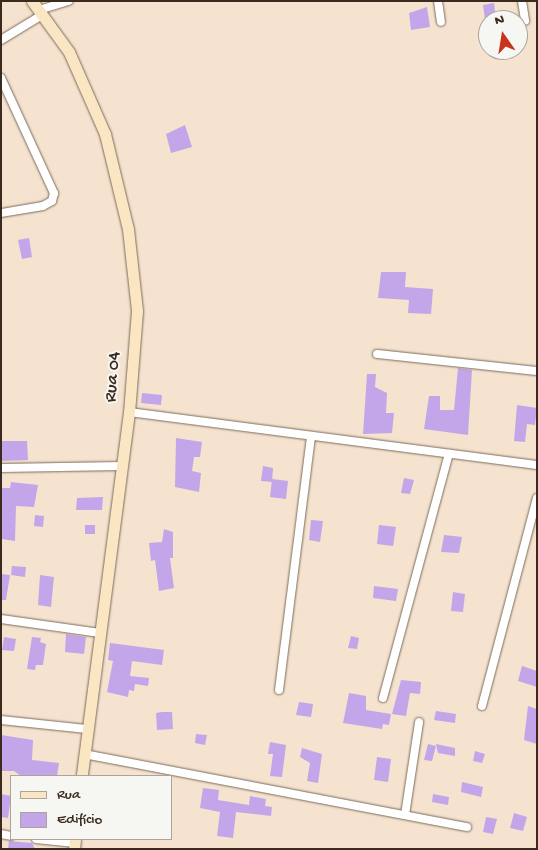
<!DOCTYPE html>
<meta charset="utf-8">
<style>
body{margin:0}
#map{position:relative;width:538px;height:850px;overflow:hidden;background:#f5e3cf;font-family:"Gochi Hand",sans-serif}
div>[style]{position:absolute}
[style*='--x']{left:calc(var(--x)*1px);top:calc(var(--y)*1px);width:calc(var(--w)*1px);rotate:calc(var(--a)*1deg)}
.building>*{inset:0;background:#c3a6e9}
.roads{filter:drop-shadow(0 0 1px #7c6b5c) drop-shadow(0 0 1px #7c6b5c)}
.street>*{height:8px;margin:-4px;padding:0 4px;transform-origin:4px;border-radius:4px;background:#fff}
.secondary>*{height:11px;margin:-5.5px;padding:0 5.5px;transform-origin:5.5px;border-radius:5.5px;background:#fbe6c3}
span{translate:-50% -50%;white-space:nowrap;text-align:center;line-height:1.15;-webkit-text-stroke:4px #f6f6f2;paint-order:stroke}
.street-label{font-size:18px;color:#3b2a1e}
.frame{position:absolute;inset:0;border:2px solid #3b2a1e;pointer-events:none}
.legend{position:absolute;left:10px;top:775px;width:162px;height:65px;box-sizing:border-box;background:#f6f6f2;border:1px solid #aba49d;margin:0;padding:6px 9px;list-style:none;font-size:15px;color:#3b2a1e}
.legend li{display:flex;align-items:center;gap:10px;height:25px}
.legend b{width:25px;border:1px solid #aba49d}
.north{position:absolute;left:478px;top:10px;width:50px;height:50px;box-sizing:border-box;background:#f6f6f2;border:1px solid #aba49d;border-radius:50%;rotate:347deg;font-size:14px;font-weight:700;line-height:20px;text-align:center;color:#3b2a1e}
.north::after{content:'';display:block;margin:auto;width:18px;height:22px;background:#c8321e;clip-path:polygon(50% 0,100% 100%,50% 72%,0 100%)}
</style>
<div id="map">
<div class="building">
<div style="clip-path:polygon(494px 3px,496px 20px,485px 20px,483px 5px)"></div>
<div style="clip-path:polygon(427px 7px,430px 27px,411px 30px,409px 13px)"></div>
<div style="clip-path:polygon(185px 125px,192px 147px,171px 153px,166px 134px)"></div>
<div style="clip-path:polygon(29px 238px,32px 257px,22px 259px,18px 240px)"></div>
<div style="clip-path:polygon(381px 272px,406px 272px,405px 287px,433px 289px,431px 314px,408px 313px,409px 300px,378px 298px)"></div>
<div style="clip-path:polygon(458px 368px,472px 370px,468px 435px,424px 429px,429px 396px,440px 396px,440px 410px,454px 410px)"></div>
<div style="clip-path:polygon(367px 374px,376px 374px,375px 387px,387px 393px,386px 413px,394px 413px,392px 433px,363px 434px)"></div>
<div style="clip-path:polygon(142px 393px,162px 395px,161px 405px,141px 403px)"></div>
<div style="clip-path:polygon(517px 405px,537px 408px,535px 425px,527px 424px,525px 442px,514px 441px)"></div>
<div style="clip-path:polygon(176px 438px,202px 442px,200px 457px,194px 457px,192px 471px,201px 473px,199px 492px,175px 487px)"></div>
<div style="clip-path:polygon(1px 441px,27px 441px,28px 460px,1px 461px)"></div>
<div style="clip-path:polygon(263px 466px,273px 468px,272px 482px,261px 481px)"></div>
<div style="clip-path:polygon(404px 478px,414px 480px,410px 494px,401px 493px)"></div>
<div style="clip-path:polygon(272px 479px,288px 481px,286px 499px,270px 497px)"></div>
<div style="clip-path:polygon(11px 482px,38px 485px,34px 507px,16px 506px,15px 541px,1px 539px,1px 488px,10px 488px)"></div>
<div style="clip-path:polygon(103px 497px,102px 510px,76px 510px,77px 498px)"></div>
<div style="clip-path:polygon(35px 515px,44px 516px,43px 527px,34px 526px)"></div>
<div style="clip-path:polygon(311px 520px,323px 521px,320px 542px,309px 540px)"></div>
<div style="clip-path:polygon(85px 525px,95px 525px,95px 534px,85px 534px)"></div>
<div style="clip-path:polygon(379px 525px,396px 527px,393px 546px,377px 544px)"></div>
<div style="clip-path:polygon(164px 529px,173px 532px,173px 558px,170px 558px,174px 588px,159px 591px,155px 560px,151px 561px,149px 543px,162px 542px)"></div>
<div style="clip-path:polygon(444px 535px,462px 537px,459px 553px,441px 552px)"></div>
<div style="clip-path:polygon(12px 566px,26px 567px,25px 577px,11px 575px)"></div>
<div style="clip-path:polygon(1px 574px,10px 575px,6px 600px,1px 600px)"></div>
<div style="clip-path:polygon(40px 575px,54px 577px,51px 607px,38px 605px)"></div>
<div style="clip-path:polygon(374px 586px,398px 589px,396px 601px,373px 598px)"></div>
<div style="clip-path:polygon(453px 592px,465px 594px,463px 612px,451px 611px)"></div>
<div style="clip-path:polygon(66px 634px,86px 637px,84px 654px,65px 652px)"></div>
<div style="clip-path:polygon(351px 636px,359px 638px,357px 649px,348px 648px)"></div>
<div style="clip-path:polygon(4px 637px,16px 639px,14px 651px,2px 650px)"></div>
<div style="clip-path:polygon(32px 637px,41px 638px,40px 642px,46px 644px,43px 665px,36px 665px,35px 670px,27px 669px)"></div>
<div style="clip-path:polygon(110px 643px,164px 650px,162px 665px,132px 661px,130px 676px,149px 678px,148px 686px,135px 684px,134px 691px,129px 690px,128px 697px,107px 692px,113px 661px,108px 660px)"></div>
<div style="clip-path:polygon(522px 666px,537px 671px,537px 687px,518px 681px)"></div>
<div style="clip-path:polygon(401px 680px,421px 682px,420px 694px,410px 693px,406px 716px,392px 714px)"></div>
<div style="clip-path:polygon(349px 693px,366px 696px,366px 710px,391px 714px,389px 725px,383px 724px,382px 729px,343px 723px)"></div>
<div style="clip-path:polygon(299px 702px,313px 704px,311px 717px,296px 715px)"></div>
<div style="clip-path:polygon(528px 706px,537px 709px,537px 744px,524px 740px)"></div>
<div style="clip-path:polygon(436px 711px,456px 714px,455px 723px,434px 720px)"></div>
<div style="clip-path:polygon(162px 712px,172px 712px,173px 729px,157px 730px,156px 713px)"></div>
<div style="clip-path:polygon(196px 734px,207px 735px,205px 745px,195px 743px)"></div>
<div style="clip-path:polygon(1px 735px,33px 740px,32px 760px,59px 763px,57px 776px,21px 776px,14px 771px,1px 771px)"></div>
<div style="clip-path:polygon(270px 742px,286px 745px,282px 777px,270px 776px,273px 754px,268px 754px)"></div>
<div style="clip-path:polygon(428px 744px,436px 746px,432px 761px,424px 760px)"></div>
<div style="clip-path:polygon(436px 744px,455px 748px,455px 756px,438px 753px)"></div>
<div style="clip-path:polygon(302px 748px,322px 754px,318px 783px,307px 781px,310px 763px,300px 757px)"></div>
<div style="clip-path:polygon(475px 751px,485px 754px,482px 763px,473px 761px)"></div>
<div style="clip-path:polygon(377px 757px,391px 759px,388px 782px,374px 780px)"></div>
<div style="clip-path:polygon(462px 782px,483px 787px,481px 797px,461px 792px)"></div>
<div style="clip-path:polygon(203px 788px,219px 790px,218px 800px,249px 805px,250px 796px,266px 799px,265px 806px,272px 807px,271px 816px,236px 812px,233px 838px,217px 836px,220px 812px,200px 808px)"></div>
<div style="clip-path:polygon(1px 794px,11px 796px,8px 818px,1px 817px)"></div>
<div style="clip-path:polygon(433px 794px,449px 797px,448px 805px,432px 802px)"></div>
<div style="clip-path:polygon(514px 813px,527px 817px,523px 831px,510px 828px)"></div>
<div style="clip-path:polygon(486px 817px,497px 819px,493px 834px,483px 832px)"></div>
<div style="clip-path:polygon(9px 841px,32px 843px,35px 849px,8px 849px)"></div>
</div>
<div class="roads">
<div class="street">
<div style="--x:438;--y:1;--w:21;--a:82"></div>
<div style="--x:522;--y:1;--w:20;--a:81"></div>
<div style="--x:39;--y:10;--w:31;--a:-17"></div>
<div style="--x:1;--y:40;--w:48;--a:-31.4"></div>
<div style="--x:1;--y:78;--w:127;--a:65.3"></div>
<div style="--x:54;--y:193;--w:8;--a:104"></div>
<div style="--x:52;--y:201;--w:10;--a:151"></div>
<div style="--x:43;--y:206;--w:43;--a:170.5"></div>
<div style="--x:377;--y:354;--w:161;--a:6.1"></div>
<div style="--x:129;--y:412;--w:411;--a:7.4"></div>
<div style="--x:1;--y:468;--w:121;--a:-0.9"></div>
<div style="--x:1;--y:619;--w:100;--a:8"></div>
<div style="--x:279;--y:690;--w:256;--a:-82.8"></div>
<div style="--x:383;--y:698;--w:253;--a:-74.9"></div>
<div style="--x:482;--y:706;--w:215;--a:-75.2"></div>
<div style="--x:1;--y:720;--w:86;--a:6"></div>
<div style="--x:84;--y:754;--w:390;--a:10.8"></div>
<div style="--x:405;--y:815;--w:94;--a:-81.4"></div>
<div style="--x:1;--y:834;--w:10;--a:11"></div>
<div style="--x:36;--y:839;--w:39;--a:6"></div>
</div>
<div class="secondary">
<div style="--x:32;--y:1;--w:63;--a:54"></div>
<div style="--x:69;--y:52;--w:90;--a:66.3"></div>
<div style="--x:105;--y:134;--w:98;--a:76.4"></div>
<div style="--x:128;--y:229;--w:82;--a:83.7"></div>
<div style="--x:137;--y:311;--w:101;--a:94.5"></div>
<div style="--x:129;--y:412;--w:367;--a:97.4"></div>
<div style="--x:74;--y:849;--w:10;--a:-84"></div>
</div>
</div>
<div class="street-label">
<span style="left:114px;top:377px;rotate:-85deg">Rua 04</span>
</div>
<div class="frame"></div>
<ul class="legend">
<li><b style="height:6px;background:#fbe6c3"></b>Rua</li>
<li><b style="height:14px;background:#c3a6e9"></b>Edifício</li>
</ul>
<div class="north">N</div>
</div>
